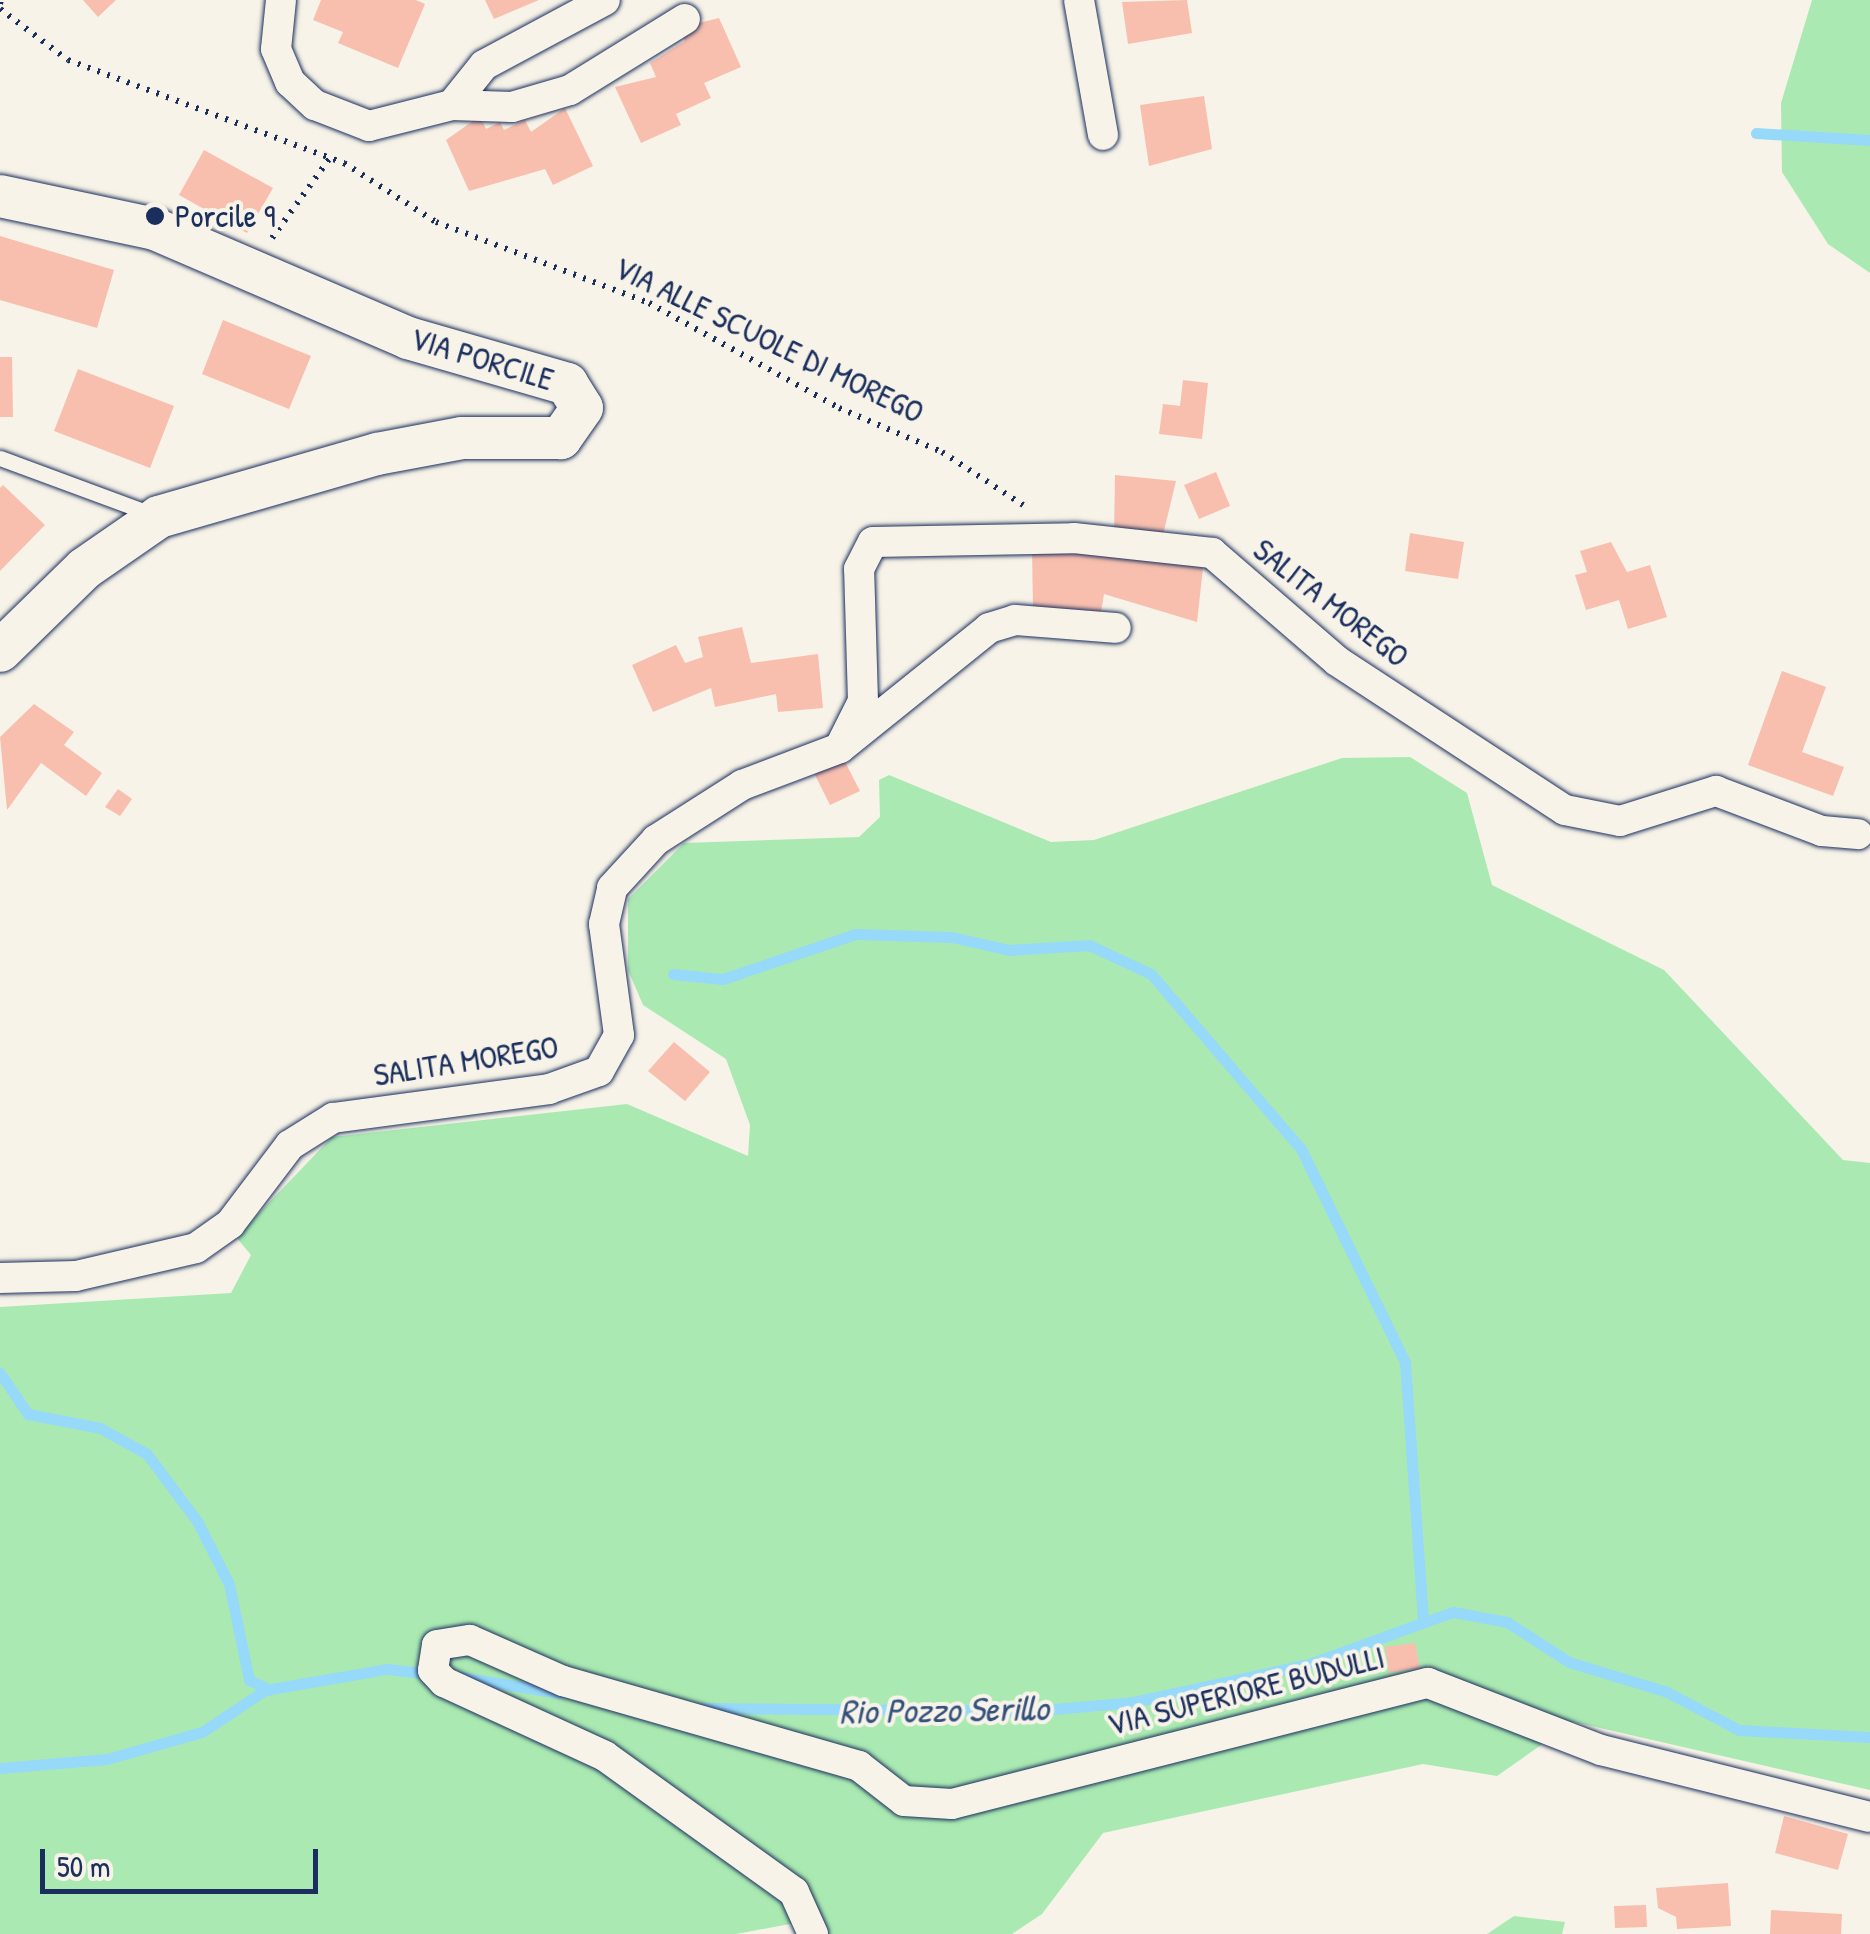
<!DOCTYPE html>
<style>
body{margin:0}
#map{position:relative;width:1870px;height:1934px;overflow:hidden;background:#f7f3e8;font-family:"Patrick Hand",sans-serif}
div>[style]{position:absolute}
[style*='--x']{left:calc(var(--x)*1px);top:calc(var(--y)*1px);width:calc(var(--w)*1px);rotate:calc(var(--a)*1deg)}
.green>*{inset:0;background:#aaeab2}
.stream>*{height:11px;margin:-5.5px;padding:0 5.5px;transform-origin:5.5px;border-radius:5.5px;background:#97d9f9}
.building>*{inset:0;background:#f8bfae}
.path>*{height:6px;margin-top:-3px;transform-origin:0;background:repeating-linear-gradient(90deg,#1b2f5e 0 2.5px,transparent 0 10.5px)}
.roads{filter:drop-shadow(0 0 2px #1b2f5e) drop-shadow(0 0 2px #1b2f5e)}
.lane>*{height:15px;margin:-7.5px;padding:0 7.5px;transform-origin:7.5px;border-radius:7.5px;background:#f7f3e8}
.street>*{height:30px;margin:-15px;padding:0 15px;transform-origin:15px;border-radius:15px;background:#f7f3e8}
.secondary>*{height:42px;margin:-21px;padding:0 21px;transform-origin:21px;border-radius:21px;background:#f7f3e8}
.dots>*{width:28px;height:28px;translate:-50% -50%;box-sizing:border-box;border:5px solid #f7f3e8;border-radius:50%}
span{translate:-50% -50%;white-space:nowrap;text-align:center;line-height:1.15;-webkit-text-stroke:8px #f7f3e8;paint-order:stroke}
.poi-label{font-size:32px;color:#1b2f5e}
.left{translate:0 -50%;text-align:left}
.street-label{font-size:32px;color:#1b2f5e}
.water-label{font-size:35px;color:#34517d;font-style:italic}
.scale{position:absolute;left:40px;top:1849px;width:278px;height:45px;box-sizing:border-box;border:5px solid #1b2f5e;border-top:0;padding-left:12px;font-size:30px;line-height:35px;white-space:nowrap;color:#1b2f5e;-webkit-text-stroke:8px #f7f3e8;paint-order:stroke}
</style>
<div id="map">
<div class="green">
<div style="clip-path:polygon(1812px 0,1870px 0,1870px 273px,1828px 244px,1782px 172px,1781px 103px)"></div>
<div style="clip-path:polygon(1410px 757px,1467px 793px,1492px 885px,1664px 970px,1843px 1160px,1870px 1163px,1870px 1790px,1574px 1722px,1497px 1776px,1423px 1764px,1103px 1833px,1042px 1914px,1012px 1934px,826px 1934px,806px 1921px,736px 1934px,0 1934px,0 1307px,231px 1293px,251px 1255px,236px 1237px,332px 1137px,627px 1104px,748px 1156px,750px 1125px,726px 1059px,643px 1005px,628px 970px,628px 899px,684px 843px,859px 837px,880px 817px,879px 780px,889px 775px,1051px 842px,1094px 840px,1342px 758px)"></div>
<div style="clip-path:polygon(1514px 1916px,1565px 1922px,1562px 1934px,1487px 1934px)"></div>
</div>
<div class="stream">
<div style="--x:1756;--y:133;--w:114;--a:3.5"></div>
<div style="--x:673;--y:974;--w:50;--a:5.7"></div>
<div style="--x:723;--y:979;--w:139;--a:-18.8"></div>
<div style="--x:855;--y:934;--w:97;--a:1.8"></div>
<div style="--x:952;--y:937;--w:58;--a:12.8"></div>
<div style="--x:1009;--y:950;--w:80;--a:-3.6"></div>
<div style="--x:1089;--y:945;--w:68;--a:25.1"></div>
<div style="--x:1151;--y:974;--w:230;--a:49.4"></div>
<div style="--x:1301;--y:1149;--w:237;--a:64"></div>
<div style="--x:1405;--y:1362;--w:260;--a:86"></div>
<div style="--x:0;--y:1373;--w:50;--a:55.7"></div>
<div style="--x:28;--y:1414;--w:73;--a:11"></div>
<div style="--x:100;--y:1428;--w:54;--a:29"></div>
<div style="--x:147;--y:1454;--w:84;--a:53.3"></div>
<div style="--x:197;--y:1521;--w:71;--a:63.1"></div>
<div style="--x:229;--y:1584;--w:98;--a:78.2"></div>
<div style="--x:249;--y:1680;--w:23;--a:25"></div>
<div style="--x:460;--y:1677;--w:101;--a:9.1"></div>
<div style="--x:703;--y:1708;--w:328;--a:0.5"></div>
<div style="--x:1031;--y:1711;--w:102;--a:-5"></div>
<div style="--x:1133;--y:1702;--w:180;--a:-12.2"></div>
<div style="--x:1309;--y:1664;--w:153;--a:-19.9"></div>
<div style="--x:1453;--y:1612;--w:55;--a:10.5"></div>
<div style="--x:1507;--y:1622;--w:74;--a:32.8"></div>
<div style="--x:1569;--y:1662;--w:102;--a:17"></div>
<div style="--x:1667;--y:1692;--w:81;--a:27.8"></div>
<div style="--x:1739;--y:1730;--w:131;--a:3.1"></div>
<div style="--x:0;--y:1768;--w:107;--a:-4.8"></div>
<div style="--x:107;--y:1759;--w:99;--a:-15.9"></div>
<div style="--x:202;--y:1732;--w:76;--a:-33.7"></div>
<div style="--x:265;--y:1690;--w:124;--a:-9.8"></div>
<div style="--x:387;--y:1669;--w:45;--a:6.3"></div>
</div>
<div class="building">
<div style="clip-path:polygon(83px 0,116px 0,98px 17px)"></div>
<div style="clip-path:polygon(321px 0,416px 0,425px 4px,398px 68px,338px 43px,343px 32px,313px 20px)"></div>
<div style="clip-path:polygon(485px 0,539px 0,494px 19px)"></div>
<div style="clip-path:polygon(1187px 0,1192px 33px,1128px 44px,1122px 2px)"></div>
<div style="clip-path:polygon(719px 18px,741px 67px,704px 83px,711px 98px,676px 114px,681px 125px,641px 143px,615px 87px,656px 77px,650px 63px,685px 41px,678px 28px)"></div>
<div style="clip-path:polygon(1204px 96px,1212px 149px,1149px 166px,1140px 105px)"></div>
<div style="clip-path:polygon(565px 108px,593px 166px,553px 185px,545px 169px,469px 191px,446px 140px,480px 116px,486px 129px,500px 122px,504px 130px,525px 120px,531px 132px)"></div>
<div style="clip-path:polygon(204px 150px,273px 188px,247px 233px,179px 195px)"></div>
<div style="clip-path:polygon(0 236px,114px 270px,97px 328px,0 300px)"></div>
<div style="clip-path:polygon(223px 320px,311px 356px,289px 409px,202px 374px)"></div>
<div style="clip-path:polygon(0 357px,12px 357px,13px 417px,0 417px)"></div>
<div style="clip-path:polygon(78px 369px,174px 406px,150px 468px,54px 431px)"></div>
<div style="clip-path:polygon(1183px 380px,1208px 383px,1202px 439px,1159px 434px,1163px 404px,1180px 406px)"></div>
<div style="clip-path:polygon(1216px 472px,1230px 506px,1199px 519px,1184px 485px)"></div>
<div style="clip-path:polygon(1115px 475px,1176px 481px,1162px 539px,1114px 534px)"></div>
<div style="clip-path:polygon(3px 485px,45px 525px,0 571px,0 488px)"></div>
<div style="clip-path:polygon(1410px 533px,1464px 542px,1458px 579px,1405px 571px)"></div>
<div style="clip-path:polygon(1611px 542px,1627px 572px,1650px 565px,1667px 617px,1628px 629px,1619px 600px,1586px 610px,1575px 575px,1587px 572px,1580px 551px)"></div>
<div style="clip-path:polygon(1032px 548px,1124px 548px,1203px 568px,1197px 622px,1104px 594px,1101px 612px,1033px 612px)"></div>
<div style="clip-path:polygon(742px 627px,751px 663px,818px 654px,823px 708px,778px 712px,776px 694px,715px 707px,711px 688px,653px 712px,632px 665px,676px 645px,685px 663px,703px 657px,698px 637px)"></div>
<div style="clip-path:polygon(1782px 671px,1826px 687px,1802px 752px,1844px 767px,1833px 796px,1748px 765px)"></div>
<div style="clip-path:polygon(34px 704px,74px 732px,64px 745px,102px 773px,86px 796px,41px 763px,7px 810px,0 737px)"></div>
<div style="clip-path:polygon(842px 756px,860px 791px,830px 805px,813px 771px)"></div>
<div style="clip-path:polygon(118px 789px,132px 799px,120px 816px,105px 807px)"></div>
<div style="clip-path:polygon(674px 1042px,710px 1072px,685px 1101px,648px 1071px)"></div>
<div style="clip-path:polygon(1415px 1643px,1420px 1668px,1389px 1673px,1385px 1647px)"></div>
<div style="clip-path:polygon(1784px 1816px,1848px 1834px,1838px 1870px,1775px 1853px)"></div>
<div style="clip-path:polygon(1728px 1883px,1731px 1926px,1677px 1929px,1676px 1917px,1658px 1908px,1656px 1888px)"></div>
<div style="clip-path:polygon(1646px 1905px,1647px 1927px,1615px 1928px,1614px 1906px)"></div>
<div style="clip-path:polygon(1771px 1910px,1842px 1914px,1841px 1934px,1770px 1934px)"></div>
</div>
<div class="path">
<div style="--x:0;--y:4;--w:4;--a:-76"></div>
<div style="--x:0;--y:9;--w:85;--a:36.9"></div>
<div style="--x:68;--y:60;--w:295;--a:20.5"></div>
<div style="--x:344;--y:163;--w:109;--a:32.7"></div>
<div style="--x:436;--y:222;--w:228;--a:20.8"></div>
<div style="--x:649;--y:303;--w:217;--a:28.9"></div>
<div style="--x:839;--y:408;--w:112;--a:23.1"></div>
<div style="--x:942;--y:452;--w:97;--a:33.2"></div>
<div style="--x:272;--y:238;--w:99;--a:-54.1"></div>
</div>
<div class="roads">
<div class="lane">
<div style="--x:0;--y:458;--w:164;--a:20.3"></div>
</div>
<div class="street">
<div style="--x:281;--y:0;--w:49;--a:95.8"></div>
<div style="--x:276;--y:49;--w:36;--a:67"></div>
<div style="--x:290;--y:82;--w:34;--a:43"></div>
<div style="--x:315;--y:105;--w:58;--a:21.3"></div>
<div style="--x:369;--y:126;--w:86;--a:-14.2"></div>
<div style="--x:452;--y:105;--w:51;--a:-51.3"></div>
<div style="--x:484;--y:65;--w:137;--a:-28.2"></div>
<div style="--x:1079;--y:0;--w:137;--a:79.9"></div>
<div style="--x:452;--y:105;--w:60;--a:1.9"></div>
<div style="--x:512;--y:107;--w:60;--a:-16.3"></div>
<div style="--x:570;--y:90;--w:135;--a:-31.7"></div>
<div style="--x:841;--y:745;--w:49;--a:-63.4"></div>
<div style="--x:863;--y:701;--w:132;--a:-91.7"></div>
<div style="--x:859;--y:569;--w:30;--a:-63"></div>
<div style="--x:873;--y:542;--w:201;--a:-1.1"></div>
<div style="--x:1074;--y:538;--w:139;--a:6.2"></div>
<div style="--x:1212;--y:553;--w:165;--a:40.8"></div>
<div style="--x:1337;--y:661;--w:272;--a:33.2"></div>
<div style="--x:1565;--y:810;--w:56;--a:11.3"></div>
<div style="--x:1620;--y:821;--w:101;--a:-17.4"></div>
<div style="--x:1716;--y:791;--w:113;--a:20.7"></div>
<div style="--x:1822;--y:831;--w:36;--a:5"></div>
<div style="--x:0;--y:1278;--w:76;--a:-1.5"></div>
<div style="--x:76;--y:1276;--w:123;--a:-13.1"></div>
<div style="--x:196;--y:1248;--w:42;--a:-35.2"></div>
<div style="--x:230;--y:1224;--w:99;--a:-52.8"></div>
<div style="--x:290;--y:1145;--w:51;--a:-32.1"></div>
<div style="--x:333;--y:1118;--w:218;--a:-7.6"></div>
<div style="--x:549;--y:1089;--w:53;--a:-19.8"></div>
<div style="--x:599;--y:1071;--w:41;--a:-60.9"></div>
<div style="--x:619;--y:1035;--w:112;--a:-97.7"></div>
<div style="--x:604;--y:924;--w:37;--a:-77"></div>
<div style="--x:612;--y:888;--w:65;--a:-47.5"></div>
<div style="--x:656;--y:840;--w:102;--a:-32.6"></div>
<div style="--x:742;--y:785;--w:105;--a:-20.7"></div>
<div style="--x:840;--y:748;--w:191;--a:-38.8"></div>
<div style="--x:989;--y:628;--w:27;--a:-17"></div>
<div style="--x:1015;--y:620;--w:101;--a:4.5"></div>
<div style="--x:813;--y:1934;--w:46;--a:-114.3"></div>
<div style="--x:794;--y:1892;--w:233;--a:-144.3"></div>
<div style="--x:605;--y:1756;--w:177;--a:-155.3"></div>
<div style="--x:444;--y:1682;--w:16;--a:-133"></div>
<div style="--x:433;--y:1670;--w:25;--a:-81"></div>
<div style="--x:437;--y:1645;--w:33;--a:-9"></div>
<div style="--x:470;--y:1640;--w:102;--a:23.8"></div>
<div style="--x:563;--y:1681;--w:308;--a:16"></div>
<div style="--x:859;--y:1766;--w:57;--a:37.9"></div>
<div style="--x:904;--y:1801;--w:48;--a:3.6"></div>
<div style="--x:952;--y:1804;--w:491;--a:-14.3"></div>
<div style="--x:1428;--y:1683;--w:186;--a:21.2"></div>
<div style="--x:1601;--y:1750;--w:277;--a:14"></div>
</div>
<div class="secondary">
<div style="--x:0;--y:196;--w:158;--a:12"></div>
<div style="--x:155;--y:229;--w:275;--a:23.3"></div>
<div style="--x:408;--y:338;--w:166;--a:16.1"></div>
<div style="--x:567;--y:384;--w:28;--a:58"></div>
<div style="--x:582;--y:408;--w:37;--a:125"></div>
<div style="--x:561;--y:438;--w:99;--a:180"></div>
<div style="--x:462;--y:438;--w:86;--a:169.3"></div>
<div style="--x:377;--y:454;--w:227;--a:163.9"></div>
<div style="--x:159;--y:517;--w:91;--a:145.3"></div>
<div style="--x:84;--y:569;--w:117;--a:135.7"></div>
</div>
</div>
<div class="dots">
<div style="left:155px;top:216px;background:#1b2f5e"></div>
</div>
<div class="poi-label">
<span class="left" style="left:175px;top:216px">Porcile 9</span>
</div>
<div class="street-label">
<span style="left:769px;top:340px;rotate:26deg">VIA ALLE SCUOLE DI MOREGO</span>
<span style="left:482px;top:359px;rotate:17deg">VIA PORCILE</span>
<span style="left:1331px;top:603px;rotate:38deg">SALITA MOREGO</span>
<span style="left:466px;top:1061px;rotate:-9deg">SALITA MOREGO</span>
<span style="left:1246px;top:1691px;rotate:-14deg">VIA SUPERIORE BUDULLI</span>
</div>
<div class="water-label">
<span style="left:944px;top:1710px;rotate:-1deg">Rio Pozzo Serillo</span>
</div>
<div class="scale">50 m</div>
</div>
